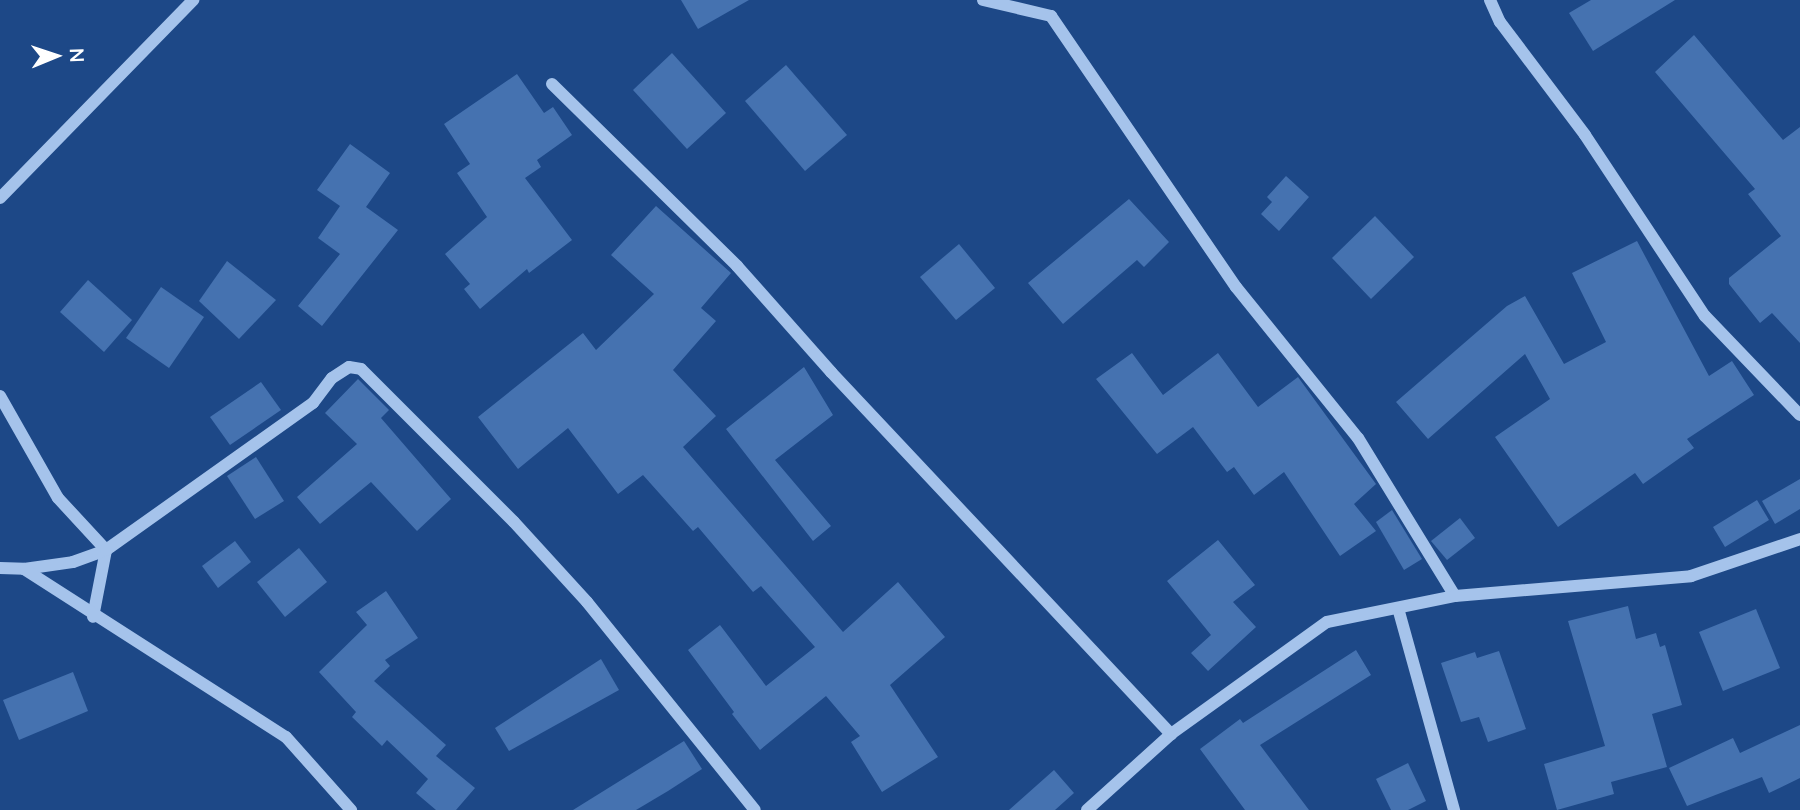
<!DOCTYPE html>
<style>
body{margin:0}
#map{position:relative;width:1800px;height:810px;overflow:hidden;background:#1d4887;font-family:Lato,sans-serif}
div>[style]{position:absolute}
[style*='--x']{left:calc(var(--x)*1px);top:calc(var(--y)*1px);width:calc(var(--w)*1px);rotate:calc(var(--a)*1deg)}
.building>*{inset:0;background:#4572b0}
.minor>*{height:12px;margin:-6px;padding:0 6px;transform-origin:6px;border-radius:6px;background:#a5c3eb}
span{translate:-50% -50%;white-space:nowrap;text-align:center;line-height:1.15;-webkit-text-stroke:5px #1d4887;paint-order:stroke}
.north{position:absolute;left:21px;top:21px;width:70px;height:70px;-webkit-text-stroke:5px #1d4887;paint-order:stroke;rotate:88deg;font-size:19px;font-weight:700;line-height:28px;text-align:center;color:#fff}
.north::after{content:'';display:block;margin:auto;width:24px;height:32px;background:#fff;clip-path:polygon(50% 0,100% 100%,50% 72%,0 100%)}
</style>
<div id="map">
<div class="building">
<div style="clip-path:polygon(681px 0,749px 0,698px 29px)"></div>
<div style="clip-path:polygon(1591px 0,1675px 0,1593px 51px,1569px 13px)"></div>
<div style="clip-path:polygon(1694px 35px,1783px 140px,1800px 127px,1800px 343px,1772px 313px,1760px 323px,1729px 284px,1729px 278px,1781px 236px,1748px 194px,1755px 189px,1655px 72px)"></div>
<div style="clip-path:polygon(672px 53px,726px 113px,687px 149px,633px 90px)"></div>
<div style="clip-path:polygon(786px 65px,847px 135px,805px 171px,745px 101px)"></div>
<div style="clip-path:polygon(517px 74px,544px 113px,553px 107px,572px 135px,537px 160px,541px 167px,525px 178px,572px 240px,529px 273px,527px 269px,480px 309px,464px 289px,470px 284px,445px 254px,487px 217px,457px 173px,470px 164px,444px 124px)"></div>
<div style="clip-path:polygon(350px 144px,390px 173px,366px 207px,398px 230px,322px 326px,298px 306px,340px 254px,318px 238px,340px 206px,317px 190px)"></div>
<div style="clip-path:polygon(1286px 176px,1309px 197px,1279px 231px,1261px 214px,1272px 202px,1267px 197px)"></div>
<div style="clip-path:polygon(1129px 199px,1169px 242px,1144px 267px,1137px 260px,1063px 324px,1028px 283px)"></div>
<div style="clip-path:polygon(656px 206px,731px 273px,701px 308px,716px 321px,673px 370px,716px 416px,683px 447px,843px 632px,898px 582px,945px 637px,890px 685px,938px 757px,882px 792px,851px 742px,860px 736px,826px 696px,760px 750px,732px 714px,734px 712px,688px 650px,720px 625px,766px 686px,815px 647px,761px 586px,753px 592px,698px 527px,693px 531px,643px 475px,618px 494px,568px 428px,518px 469px,478px 417px,583px 333px,596px 350px,654px 294px,611px 255px)"></div>
<div style="clip-path:polygon(1375px 216px,1414px 257px,1371px 299px,1332px 258px)"></div>
<div style="clip-path:polygon(1637px 241px,1709px 376px,1732px 361px,1754px 395px,1687px 439px,1694px 448px,1643px 484px,1635px 473px,1558px 527px,1495px 437px,1550px 399px,1525px 354px,1428px 439px,1396px 402px,1507px 306px,1525px 296px,1564px 364px,1606px 342px,1572px 273px)"></div>
<div style="clip-path:polygon(959px 244px,995px 288px,956px 320px,920px 277px)"></div>
<div style="clip-path:polygon(227px 261px,276px 300px,239px 339px,199px 301px)"></div>
<div style="clip-path:polygon(88px 280px,132px 320px,104px 352px,60px 312px)"></div>
<div style="clip-path:polygon(161px 287px,204px 317px,169px 368px,126px 338px)"></div>
<div style="clip-path:polygon(1132px 353px,1163px 395px,1218px 353px,1258px 407px,1298px 377px,1376px 484px,1354px 504px,1376px 531px,1340px 556px,1284px 472px,1254px 495px,1234px 467px,1227px 472px,1193px 427px,1157px 454px,1096px 379px)"></div>
<div style="clip-path:polygon(804px 367px,833px 415px,775px 460px,831px 526px,813px 541px,726px 429px)"></div>
<div style="clip-path:polygon(358px 379px,389px 410px,381px 418px,451px 499px,417px 531px,371px 482px,320px 524px,297px 497px,357px 444px,325px 413px)"></div>
<div style="clip-path:polygon(261px 382px,281px 410px,230px 445px,210px 417px)"></div>
<div style="clip-path:polygon(256px 457px,284px 501px,255px 519px,227px 476px)"></div>
<div style="clip-path:polygon(1800px 479px,1800px 509px,1775px 524px,1762px 501px)"></div>
<div style="clip-path:polygon(1757px 500px,1769px 520px,1725px 547px,1713px 527px)"></div>
<div style="clip-path:polygon(1392px 510px,1422px 559px,1404px 570px,1376px 522px)"></div>
<div style="clip-path:polygon(1460px 518px,1475px 538px,1447px 560px,1431px 541px)"></div>
<div style="clip-path:polygon(1218px 540px,1255px 585px,1233px 602px,1256px 627px,1208px 671px,1191px 653px,1211px 635px,1167px 581px)"></div>
<div style="clip-path:polygon(235px 541px,251px 562px,218px 588px,202px 566px)"></div>
<div style="clip-path:polygon(299px 548px,327px 582px,285px 617px,257px 582px)"></div>
<div style="clip-path:polygon(386px 591px,418px 638px,385px 660px,390px 666px,374px 681px,446px 745px,436px 756px,475px 788px,456px 810px,436px 810px,416px 793px,428px 779px,387px 740px,382px 746px,352px 717px,356px 712px,319px 672px,367px 625px,356px 612px)"></div>
<div style="clip-path:polygon(1628px 606px,1636px 639px,1656px 633px,1660px 647px,1665px 645px,1682px 705px,1652px 714px,1667px 767px,1611px 782px,1614px 794px,1557px 810px,1544px 764px,1605px 746px,1568px 621px)"></div>
<div style="clip-path:polygon(1756px 609px,1780px 668px,1723px 691px,1699px 632px)"></div>
<div style="clip-path:polygon(1356px 650px,1371px 675px,1260px 745px,1309px 810px,1245px 810px,1200px 749px,1240px 719px,1243px 723px)"></div>
<div style="clip-path:polygon(1499px 651px,1526px 729px,1488px 742px,1479px 717px,1461px 722px,1441px 663px,1475px 652px,1477px 658px)"></div>
<div style="clip-path:polygon(601px 659px,619px 690px,509px 751px,495px 728px)"></div>
<div style="clip-path:polygon(73px 672px,88px 711px,19px 740px,3px 700px)"></div>
<div style="clip-path:polygon(1800px 725px,1800px 778px,1769px 793px,1762px 777px,1687px 806px,1669px 768px,1733px 738px,1740px 753px)"></div>
<div style="clip-path:polygon(684px 741px,702px 769px,668px 791px,636px 810px,573px 810px)"></div>
<div style="clip-path:polygon(1408px 763px,1426px 801px,1408px 810px,1391px 810px,1376px 779px)"></div>
<div style="clip-path:polygon(1054px 770px,1074px 793px,1055px 810px,1009px 810px)"></div>
</div>
<div class="minor">
<div style="--x:983;--y:0;--w:70;--a:13.2"></div>
<div style="--x:1051;--y:16;--w:328;--a:55.7"></div>
<div style="--x:1236;--y:287;--w:194;--a:51.1"></div>
<div style="--x:1358;--y:438;--w:185;--a:58.5"></div>
<div style="--x:1490;--y:0;--w:24;--a:66"></div>
<div style="--x:1500;--y:22;--w:141;--a:53"></div>
<div style="--x:1585;--y:135;--w:217;--a:56.5"></div>
<div style="--x:1705;--y:316;--w:137;--a:46.2"></div>
<div style="--x:552;--y:84;--w:260;--a:44.5"></div>
<div style="--x:737;--y:266;--w:142;--a:48.4"></div>
<div style="--x:831;--y:372;--w:497;--a:46.8"></div>
<div style="--x:0;--y:198;--w:277;--a:-45.7"></div>
<div style="--x:0;--y:396;--w:117;--a:60.4"></div>
<div style="--x:58;--y:498;--w:71;--a:47.3"></div>
<div style="--x:106;--y:550;--w:68;--a:101"></div>
<div style="--x:0;--y:568;--w:24;--a:2"></div>
<div style="--x:24;--y:569;--w:49;--a:-8.1"></div>
<div style="--x:73;--y:562;--w:35;--a:-20"></div>
<div style="--x:106;--y:550;--w:254;--a:-35.4"></div>
<div style="--x:313;--y:403;--w:31;--a:-53"></div>
<div style="--x:332;--y:378;--w:20;--a:-33"></div>
<div style="--x:349;--y:367;--w:12;--a:9"></div>
<div style="--x:361;--y:369;--w:216;--a:45"></div>
<div style="--x:514;--y:522;--w:108;--a:47.6"></div>
<div style="--x:587;--y:602;--w:267;--a:51.1"></div>
<div style="--x:24;--y:569;--w:311;--a:32.7"></div>
<div style="--x:286;--y:737;--w:98;--a:48.3"></div>
<div style="--x:1398;--y:608;--w:210;--a:74.5"></div>
<div style="--x:1087;--y:810;--w:113;--a:-42.1"></div>
<div style="--x:1171;--y:734;--w:192;--a:-35.7"></div>
<div style="--x:1327;--y:622;--w:131;--a:-11.5"></div>
<div style="--x:1455;--y:596;--w:237;--a:-4.8"></div>
<div style="--x:1691;--y:576;--w:115;--a:-18.7"></div>
</div>
<div class="north">N</div>
</div>
